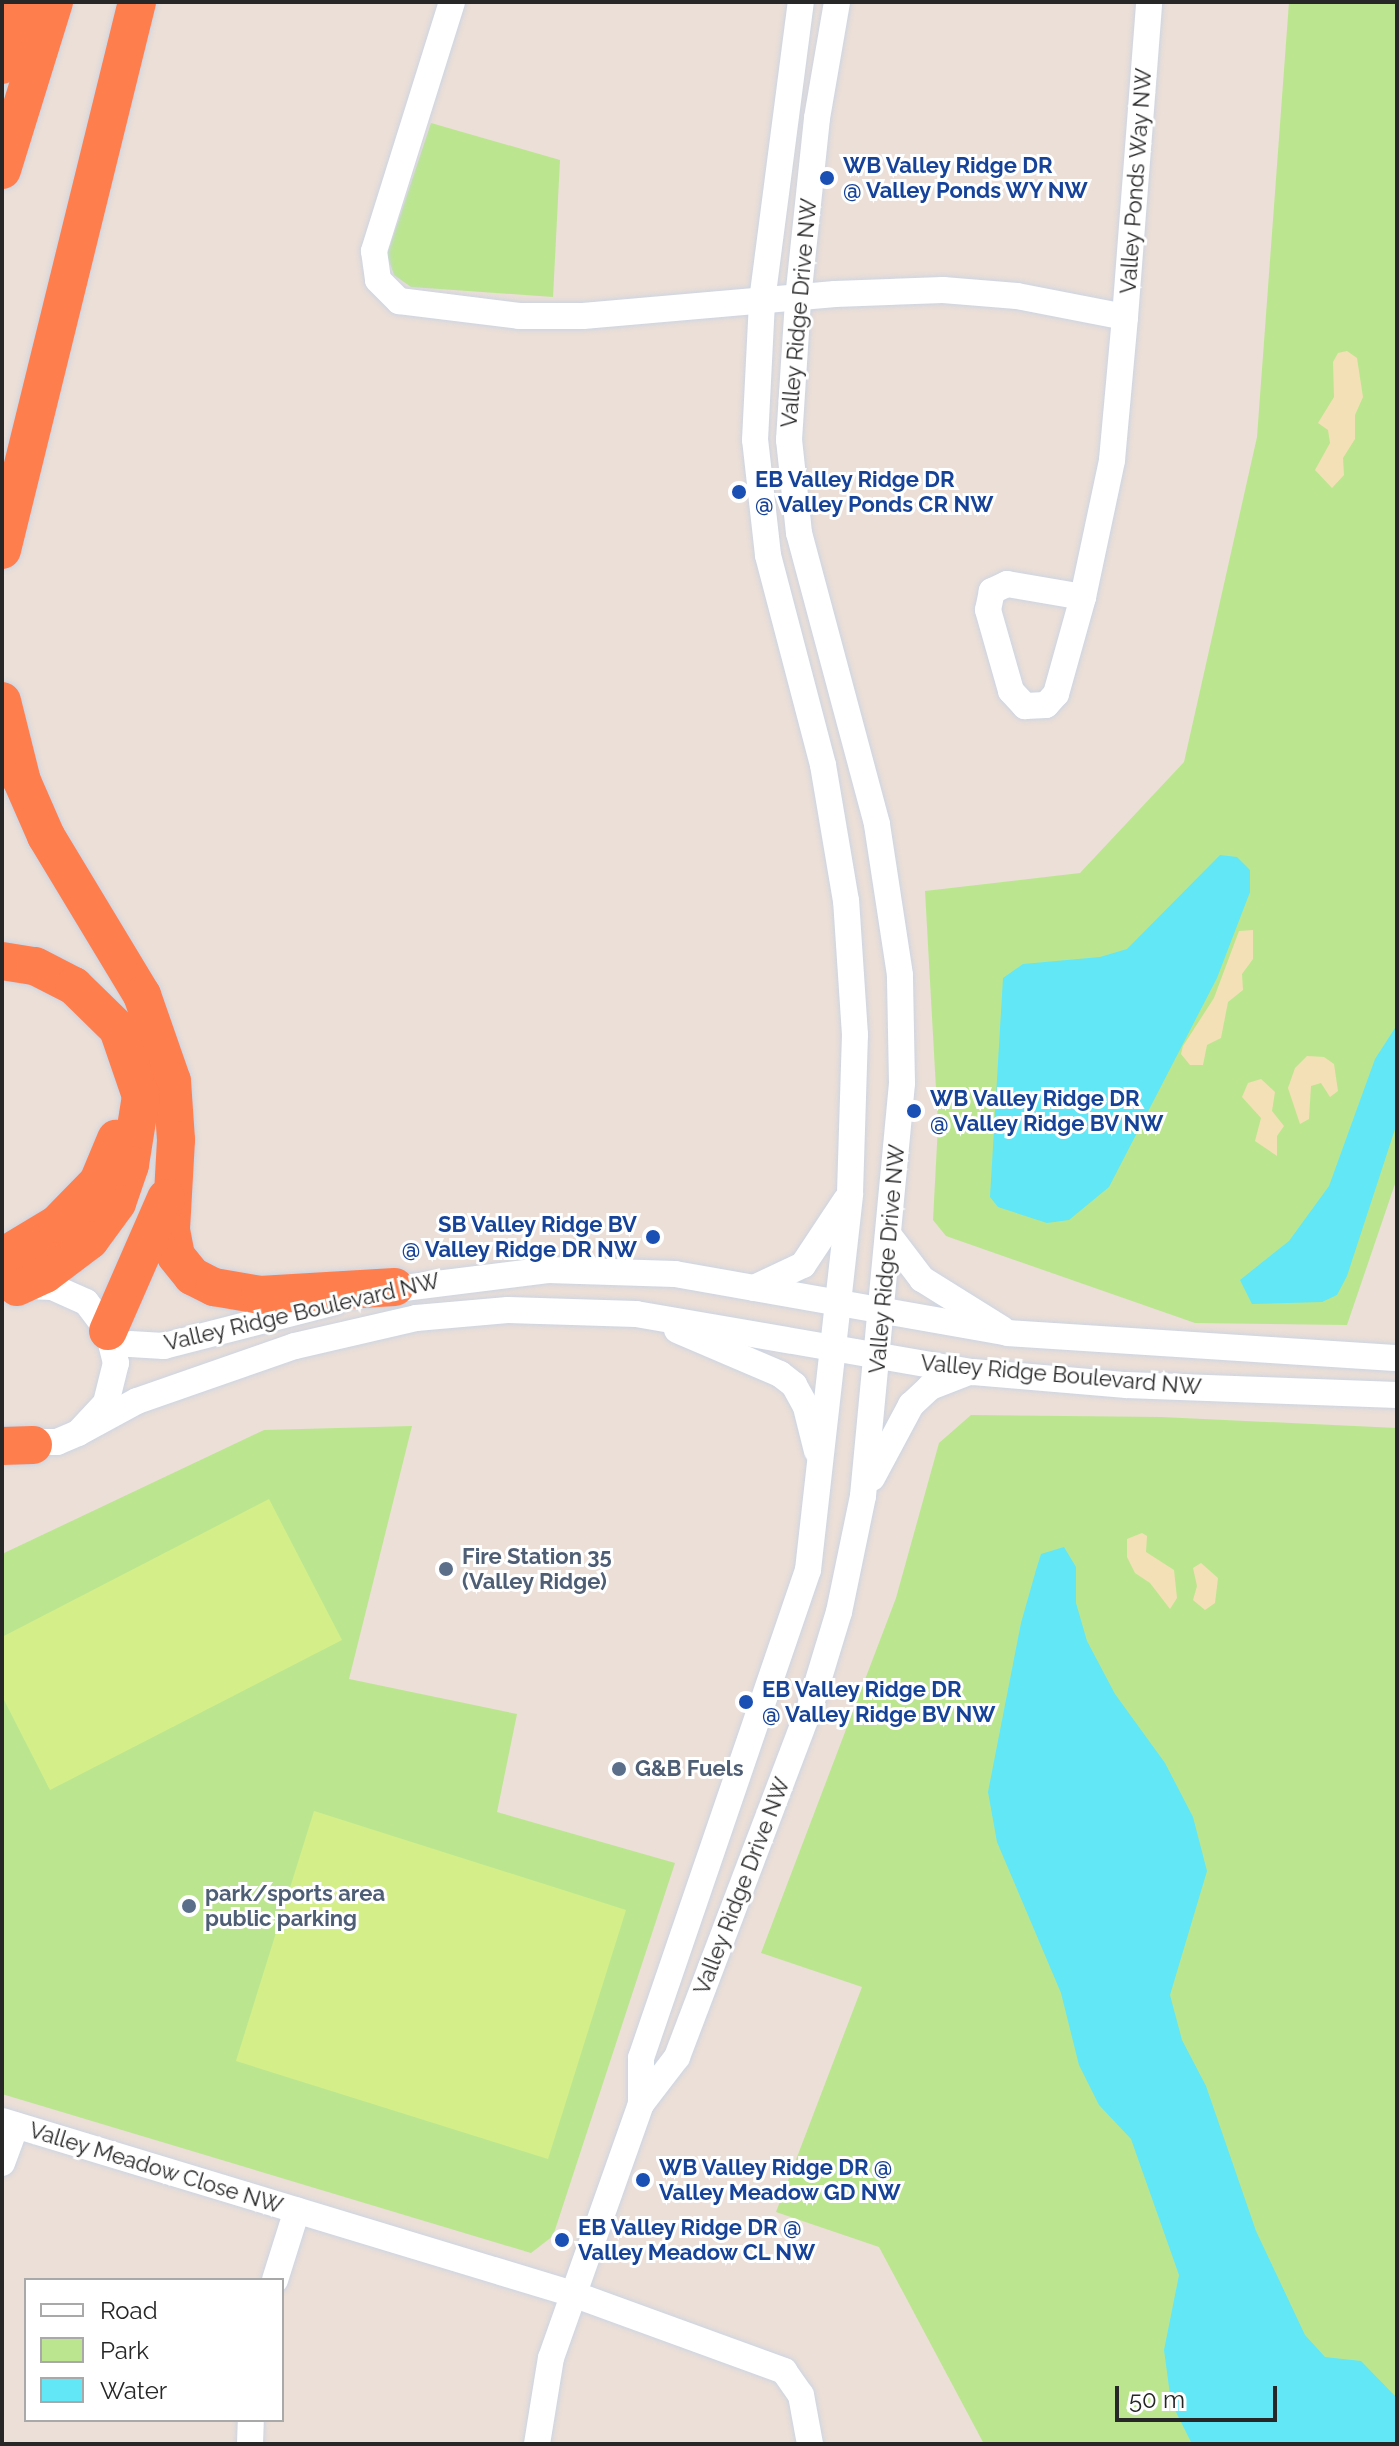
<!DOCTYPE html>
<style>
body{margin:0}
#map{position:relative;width:1399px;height:2446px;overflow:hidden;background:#ebdfd7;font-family:Raleway,sans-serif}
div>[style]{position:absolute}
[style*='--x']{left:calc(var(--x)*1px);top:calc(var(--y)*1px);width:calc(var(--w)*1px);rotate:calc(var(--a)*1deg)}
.green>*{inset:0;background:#bbe68f}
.sand>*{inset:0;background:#f4e0b6}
.pitch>*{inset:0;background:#d4ef89}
.water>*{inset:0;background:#61e7f6}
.roads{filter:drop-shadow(0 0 2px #ccd4e2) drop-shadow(0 0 2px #ccd4e2)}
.minor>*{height:26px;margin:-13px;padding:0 13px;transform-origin:13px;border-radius:13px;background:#fff}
.highway>*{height:38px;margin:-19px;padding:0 19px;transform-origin:19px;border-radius:19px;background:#ff7e4e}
.dots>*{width:22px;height:22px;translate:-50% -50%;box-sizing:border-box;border:4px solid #fff;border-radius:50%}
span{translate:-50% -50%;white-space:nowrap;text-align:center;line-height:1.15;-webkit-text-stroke:6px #fff;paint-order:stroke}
.transit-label{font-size:22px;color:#164399;font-weight:700}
.left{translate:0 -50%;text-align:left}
.right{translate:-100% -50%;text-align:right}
.street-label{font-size:22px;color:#272727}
.service-label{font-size:22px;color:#4e5e75;font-weight:700}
.frame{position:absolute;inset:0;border:4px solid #272727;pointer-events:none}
.legend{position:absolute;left:24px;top:2278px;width:260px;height:144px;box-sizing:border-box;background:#fff;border:2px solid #a9a9a9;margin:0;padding:10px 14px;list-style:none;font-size:24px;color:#272727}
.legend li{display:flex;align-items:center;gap:16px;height:40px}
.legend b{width:40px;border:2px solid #a9a9a9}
.scale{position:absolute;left:1115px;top:2386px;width:162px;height:36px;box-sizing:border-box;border:4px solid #272727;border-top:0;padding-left:10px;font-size:24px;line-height:28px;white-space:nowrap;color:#272727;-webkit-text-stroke:6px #fff;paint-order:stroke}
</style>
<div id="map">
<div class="green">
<div style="clip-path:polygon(1289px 2px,1397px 2px,1397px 1178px,1347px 1325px,1195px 1323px,946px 1236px,933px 1220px,938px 1125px,925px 891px,1080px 873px,1184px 762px,1257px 437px)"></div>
<div style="clip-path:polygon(431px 123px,560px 160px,553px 297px,411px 287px,394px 275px,387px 255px)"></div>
<div style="clip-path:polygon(971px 1415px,1161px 1417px,1397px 1428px,1397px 2444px,984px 2444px,879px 2247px,776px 2212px,862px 1987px,761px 1953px,896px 1598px,939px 1443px)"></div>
<div style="clip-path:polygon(412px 1426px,349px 1679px,517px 1714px,497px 1812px,675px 1863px,553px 2236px,531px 2253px,2px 2094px,2px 1554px,264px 1430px)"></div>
</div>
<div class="sand">
<div style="clip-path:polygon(1347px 351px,1357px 358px,1363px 397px,1355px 415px,1355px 439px,1343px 458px,1344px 475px,1332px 488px,1315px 470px,1330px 443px,1328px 430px,1318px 423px,1334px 397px,1333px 362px,1338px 353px)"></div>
<div style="clip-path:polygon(1253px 930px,1253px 959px,1242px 974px,1243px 990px,1228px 1002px,1221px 1038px,1207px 1045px,1203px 1065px,1190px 1065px,1181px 1054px,1183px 1046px,1214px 998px,1239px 931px)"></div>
<div style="clip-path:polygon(1307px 1056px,1324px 1057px,1334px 1064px,1338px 1091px,1330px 1097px,1321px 1083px,1311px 1086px,1309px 1119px,1300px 1124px,1288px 1088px,1295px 1068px)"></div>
<div style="clip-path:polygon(1261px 1079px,1275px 1092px,1272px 1111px,1284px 1126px,1277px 1136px,1277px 1156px,1255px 1141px,1261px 1118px,1242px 1097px,1248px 1083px)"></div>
<div style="clip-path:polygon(1142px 1533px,1147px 1536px,1146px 1552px,1174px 1570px,1177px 1598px,1170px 1609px,1150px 1583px,1135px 1573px,1127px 1557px,1127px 1539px)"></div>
<div style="clip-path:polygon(1201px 1563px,1218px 1578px,1215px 1603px,1205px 1610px,1193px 1600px,1197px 1586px,1193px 1568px)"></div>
</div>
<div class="pitch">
<div style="clip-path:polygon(269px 1499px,342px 1640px,50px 1790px,2px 1696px,2px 1637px)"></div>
<div style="clip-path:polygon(314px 1811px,626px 1910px,548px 2159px,236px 2061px)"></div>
</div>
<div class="water">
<div style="clip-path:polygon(1220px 855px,1237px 857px,1250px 870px,1250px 892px,1217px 978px,1109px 1187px,1069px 1220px,1047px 1223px,998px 1207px,990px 1197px,1003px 978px,1023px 964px,1100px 957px,1127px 949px)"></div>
<div style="clip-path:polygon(1397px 1025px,1397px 1123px,1347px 1276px,1337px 1295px,1322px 1302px,1252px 1304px,1240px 1280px,1289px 1241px,1329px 1186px,1375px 1059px)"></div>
<div style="clip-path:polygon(1064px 1547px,1076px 1567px,1076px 1603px,1087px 1641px,1115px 1694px,1165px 1763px,1193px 1817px,1207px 1871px,1170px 1995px,1182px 2040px,1206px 2086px,1256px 2231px,1305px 2335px,1325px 2357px,1361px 2361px,1397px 2398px,1396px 2444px,1192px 2444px,1171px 2402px,1164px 2350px,1179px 2275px,1131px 2139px,1099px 2105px,1079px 2065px,1061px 1993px,997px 1842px,988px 1792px,1021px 1623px,1036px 1570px,1041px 1554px)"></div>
</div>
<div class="roads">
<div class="minor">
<div style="--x:452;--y:2;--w:261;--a:107.4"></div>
<div style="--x:374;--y:251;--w:29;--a:82"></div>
<div style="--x:378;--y:280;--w:30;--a:45"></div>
<div style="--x:399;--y:301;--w:121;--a:7.1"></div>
<div style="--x:519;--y:316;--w:64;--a:0"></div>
<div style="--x:583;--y:316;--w:253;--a:-5"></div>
<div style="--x:835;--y:294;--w:108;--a:-2.1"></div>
<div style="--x:943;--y:290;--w:74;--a:4.6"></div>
<div style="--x:1017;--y:296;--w:110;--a:11"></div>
<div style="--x:1125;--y:317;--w:316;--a:-85.6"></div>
<div style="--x:1083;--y:597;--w:77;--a:-170.3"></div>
<div style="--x:1007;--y:584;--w:17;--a:155"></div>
<div style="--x:992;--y:591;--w:19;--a:102"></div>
<div style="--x:988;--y:610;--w:84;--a:74.1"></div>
<div style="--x:1011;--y:691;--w:21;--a:47"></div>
<div style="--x:1025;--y:706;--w:21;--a:-3"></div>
<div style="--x:1046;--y:705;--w:15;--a:-48"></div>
<div style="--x:1056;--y:694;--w:101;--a:-74.4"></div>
<div style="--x:1083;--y:597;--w:140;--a:-78"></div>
<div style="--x:1112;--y:460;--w:144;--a:-84.8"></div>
<div style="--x:890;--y:1237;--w:53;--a:52.7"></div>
<div style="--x:922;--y:1279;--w:94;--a:32"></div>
<div style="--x:754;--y:1288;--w:54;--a:-25.1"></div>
<div style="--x:803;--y:1265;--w:78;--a:-56.5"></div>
<div style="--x:380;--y:1291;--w:169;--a:-7.1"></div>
<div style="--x:548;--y:1270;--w:127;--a:1.8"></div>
<div style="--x:675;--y:1274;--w:338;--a:10"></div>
<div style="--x:1008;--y:1333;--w:390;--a:3.7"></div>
<div style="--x:677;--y:1330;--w:112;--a:23.1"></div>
<div style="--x:780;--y:1374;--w:18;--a:38"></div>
<div style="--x:794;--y:1385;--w:25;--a:61"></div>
<div style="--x:806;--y:1407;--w:45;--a:76"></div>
<div style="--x:113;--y:1343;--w:51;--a:3.4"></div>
<div style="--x:164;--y:1346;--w:177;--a:-14.4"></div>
<div style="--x:78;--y:1433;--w:67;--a:-28.5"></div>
<div style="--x:137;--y:1401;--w:167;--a:-19.2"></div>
<div style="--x:295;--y:1346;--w:124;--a:-13"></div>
<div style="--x:416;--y:1318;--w:92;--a:-5"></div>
<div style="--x:508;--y:1310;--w:128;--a:1.8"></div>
<div style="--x:636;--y:1314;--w:342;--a:9.8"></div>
<div style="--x:973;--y:1372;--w:154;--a:4.9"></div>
<div style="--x:1126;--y:1385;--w:271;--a:2.1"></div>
<div style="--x:17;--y:1442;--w:40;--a:0"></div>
<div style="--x:57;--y:1442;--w:23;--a:-23"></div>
<div style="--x:78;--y:1433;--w:41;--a:-47"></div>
<div style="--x:106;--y:1403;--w:41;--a:-76"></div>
<div style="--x:116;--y:1363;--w:33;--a:-104"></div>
<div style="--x:108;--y:1331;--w:36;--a:-127"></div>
<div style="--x:86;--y:1302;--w:36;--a:-156"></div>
<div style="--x:53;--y:1287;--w:28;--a:-178"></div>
<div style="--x:872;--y:1478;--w:83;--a:-61.9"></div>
<div style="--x:911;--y:1405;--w:26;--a:-43"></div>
<div style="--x:930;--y:1387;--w:40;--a:-21"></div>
<div style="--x:641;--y:2104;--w:46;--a:-90"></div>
<div style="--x:641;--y:2058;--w:516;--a:-71.11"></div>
<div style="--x:808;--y:1570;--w:379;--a:-83.6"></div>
<div style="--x:850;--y:1193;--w:158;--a:-88.2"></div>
<div style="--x:855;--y:1035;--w:134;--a:-93.8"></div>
<div style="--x:846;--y:901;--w:138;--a:-99.6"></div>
<div style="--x:823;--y:765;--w:217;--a:-104.7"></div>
<div style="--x:768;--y:555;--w:116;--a:-96.4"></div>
<div style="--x:755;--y:440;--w:139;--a:-87.1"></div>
<div style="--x:762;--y:301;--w:302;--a:-82.6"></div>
<div style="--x:2;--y:2121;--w:597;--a:16.86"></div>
<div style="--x:573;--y:2294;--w:225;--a:20"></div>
<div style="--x:784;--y:2371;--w:29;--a:55"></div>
<div style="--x:801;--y:2395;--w:50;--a:79.6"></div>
<div style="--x:2;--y:2163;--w:40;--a:-69.8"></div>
<div style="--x:275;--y:2280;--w:73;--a:-72.6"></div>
<div style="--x:250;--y:2444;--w:24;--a:-88"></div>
<div style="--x:537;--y:2444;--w:87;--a:-80.8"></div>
<div style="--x:551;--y:2358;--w:269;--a:-70.5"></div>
<div style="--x:641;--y:2104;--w:59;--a:-52.5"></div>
<div style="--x:677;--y:2057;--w:378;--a:-69.2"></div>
<div style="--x:811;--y:1704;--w:96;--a:-73.1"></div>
<div style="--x:839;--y:1612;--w:118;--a:-78.3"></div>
<div style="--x:863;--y:1496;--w:415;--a:-84.6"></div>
<div style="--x:902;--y:1083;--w:108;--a:-91.1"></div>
<div style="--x:900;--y:975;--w:153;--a:-98.7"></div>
<div style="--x:877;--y:824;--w:301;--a:-105"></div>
<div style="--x:799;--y:533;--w:94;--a:-96.1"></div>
<div style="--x:789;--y:440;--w:141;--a:-86.3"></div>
<div style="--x:798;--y:299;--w:182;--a:-84"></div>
<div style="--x:817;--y:118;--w:118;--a:-80.2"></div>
</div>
<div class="highway">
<div style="--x:2;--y:65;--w:67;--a:-70.8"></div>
<div style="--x:2;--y:170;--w:176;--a:-72.8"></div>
<div style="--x:2;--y:550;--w:564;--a:-76.16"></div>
<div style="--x:2;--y:701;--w:82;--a:76"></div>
<div style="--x:22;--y:781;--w:60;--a:66.4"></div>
<div style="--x:46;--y:836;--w:186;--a:58.9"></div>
<div style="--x:142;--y:995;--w:91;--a:70.8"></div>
<div style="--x:172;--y:1081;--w:59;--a:86.1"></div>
<div style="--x:176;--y:1140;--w:90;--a:93.2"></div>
<div style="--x:171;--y:1230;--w:26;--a:79"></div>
<div style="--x:176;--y:1256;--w:26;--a:51"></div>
<div style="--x:192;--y:1276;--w:25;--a:27"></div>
<div style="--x:214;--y:1287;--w:47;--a:9.9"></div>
<div style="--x:260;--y:1295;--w:135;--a:-3.4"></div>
<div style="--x:2;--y:961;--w:33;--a:9"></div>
<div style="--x:35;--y:966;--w:44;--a:27.1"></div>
<div style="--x:74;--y:986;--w:62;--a:44.3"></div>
<div style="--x:118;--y:1029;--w:71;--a:71.1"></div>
<div style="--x:141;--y:1096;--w:70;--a:99.1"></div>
<div style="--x:130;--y:1165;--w:40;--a:108.9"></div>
<div style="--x:117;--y:1203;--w:46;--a:126.1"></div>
<div style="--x:90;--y:1240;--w:56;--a:142.9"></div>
<div style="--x:45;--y:1274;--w:31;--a:155"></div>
<div style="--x:2;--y:1257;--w:64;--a:-31"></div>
<div style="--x:57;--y:1224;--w:59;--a:-45.7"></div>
<div style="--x:98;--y:1182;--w:47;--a:-67.3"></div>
<div style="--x:108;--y:1331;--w:145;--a:-66.4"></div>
<div style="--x:2;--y:1446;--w:31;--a:-2"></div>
</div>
</div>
<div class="dots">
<div style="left:827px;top:178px;background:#1a4fb4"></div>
<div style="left:739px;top:492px;background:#1a4fb4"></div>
<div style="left:914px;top:1111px;background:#1a4fb4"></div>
<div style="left:653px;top:1237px;background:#1a4fb4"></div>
<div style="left:446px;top:1569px;background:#5c6f8a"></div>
<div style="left:746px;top:1702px;background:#1a4fb4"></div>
<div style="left:619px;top:1769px;background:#5c6f8a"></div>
<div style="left:189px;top:1906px;background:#5c6f8a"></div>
<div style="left:643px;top:2180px;background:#1a4fb4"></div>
<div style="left:562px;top:2240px;background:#1a4fb4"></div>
</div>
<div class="transit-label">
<span class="left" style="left:843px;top:178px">WB Valley Ridge DR<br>@ Valley Ponds WY NW</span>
<span class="left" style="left:755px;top:492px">EB Valley Ridge DR<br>@ Valley Ponds CR NW</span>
<span class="left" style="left:930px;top:1111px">WB Valley Ridge DR<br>@ Valley Ridge BV NW</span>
<span class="right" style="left:637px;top:1237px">SB Valley Ridge BV<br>@ Valley Ridge DR NW</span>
<span class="left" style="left:762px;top:1702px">EB Valley Ridge DR<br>@ Valley Ridge BV NW</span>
<span class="left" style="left:659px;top:2180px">WB Valley Ridge DR @<br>Valley Meadow GD NW</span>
<span class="left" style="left:578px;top:2240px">EB Valley Ridge DR @<br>Valley Meadow CL NW</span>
</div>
<div class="street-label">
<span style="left:1136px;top:181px;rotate:-86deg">Valley Ponds Way NW</span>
<span style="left:799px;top:313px;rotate:-85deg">Valley Ridge Drive NW</span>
<span style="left:887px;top:1259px;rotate:-85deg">Valley Ridge Drive NW</span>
<span style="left:302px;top:1312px;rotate:-13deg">Valley Ridge Boulevard NW</span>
<span style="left:1061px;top:1375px;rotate:5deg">Valley Ridge Boulevard NW</span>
<span style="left:742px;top:1886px;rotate:-69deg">Valley Ridge Drive NW</span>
<span style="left:156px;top:2168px;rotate:17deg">Valley Meadow Close NW</span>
</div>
<div class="service-label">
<span class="left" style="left:462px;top:1569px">Fire Station 35<br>(Valley Ridge)</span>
<span class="left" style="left:635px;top:1769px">G&amp;B Fuels</span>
<span class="left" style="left:205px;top:1906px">park/sports area<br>public parking</span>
</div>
<div class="frame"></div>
<ul class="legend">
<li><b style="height:10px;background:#fff"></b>Road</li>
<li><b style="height:22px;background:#bbe68f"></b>Park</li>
<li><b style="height:22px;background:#61e7f6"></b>Water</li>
</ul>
<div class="scale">50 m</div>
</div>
